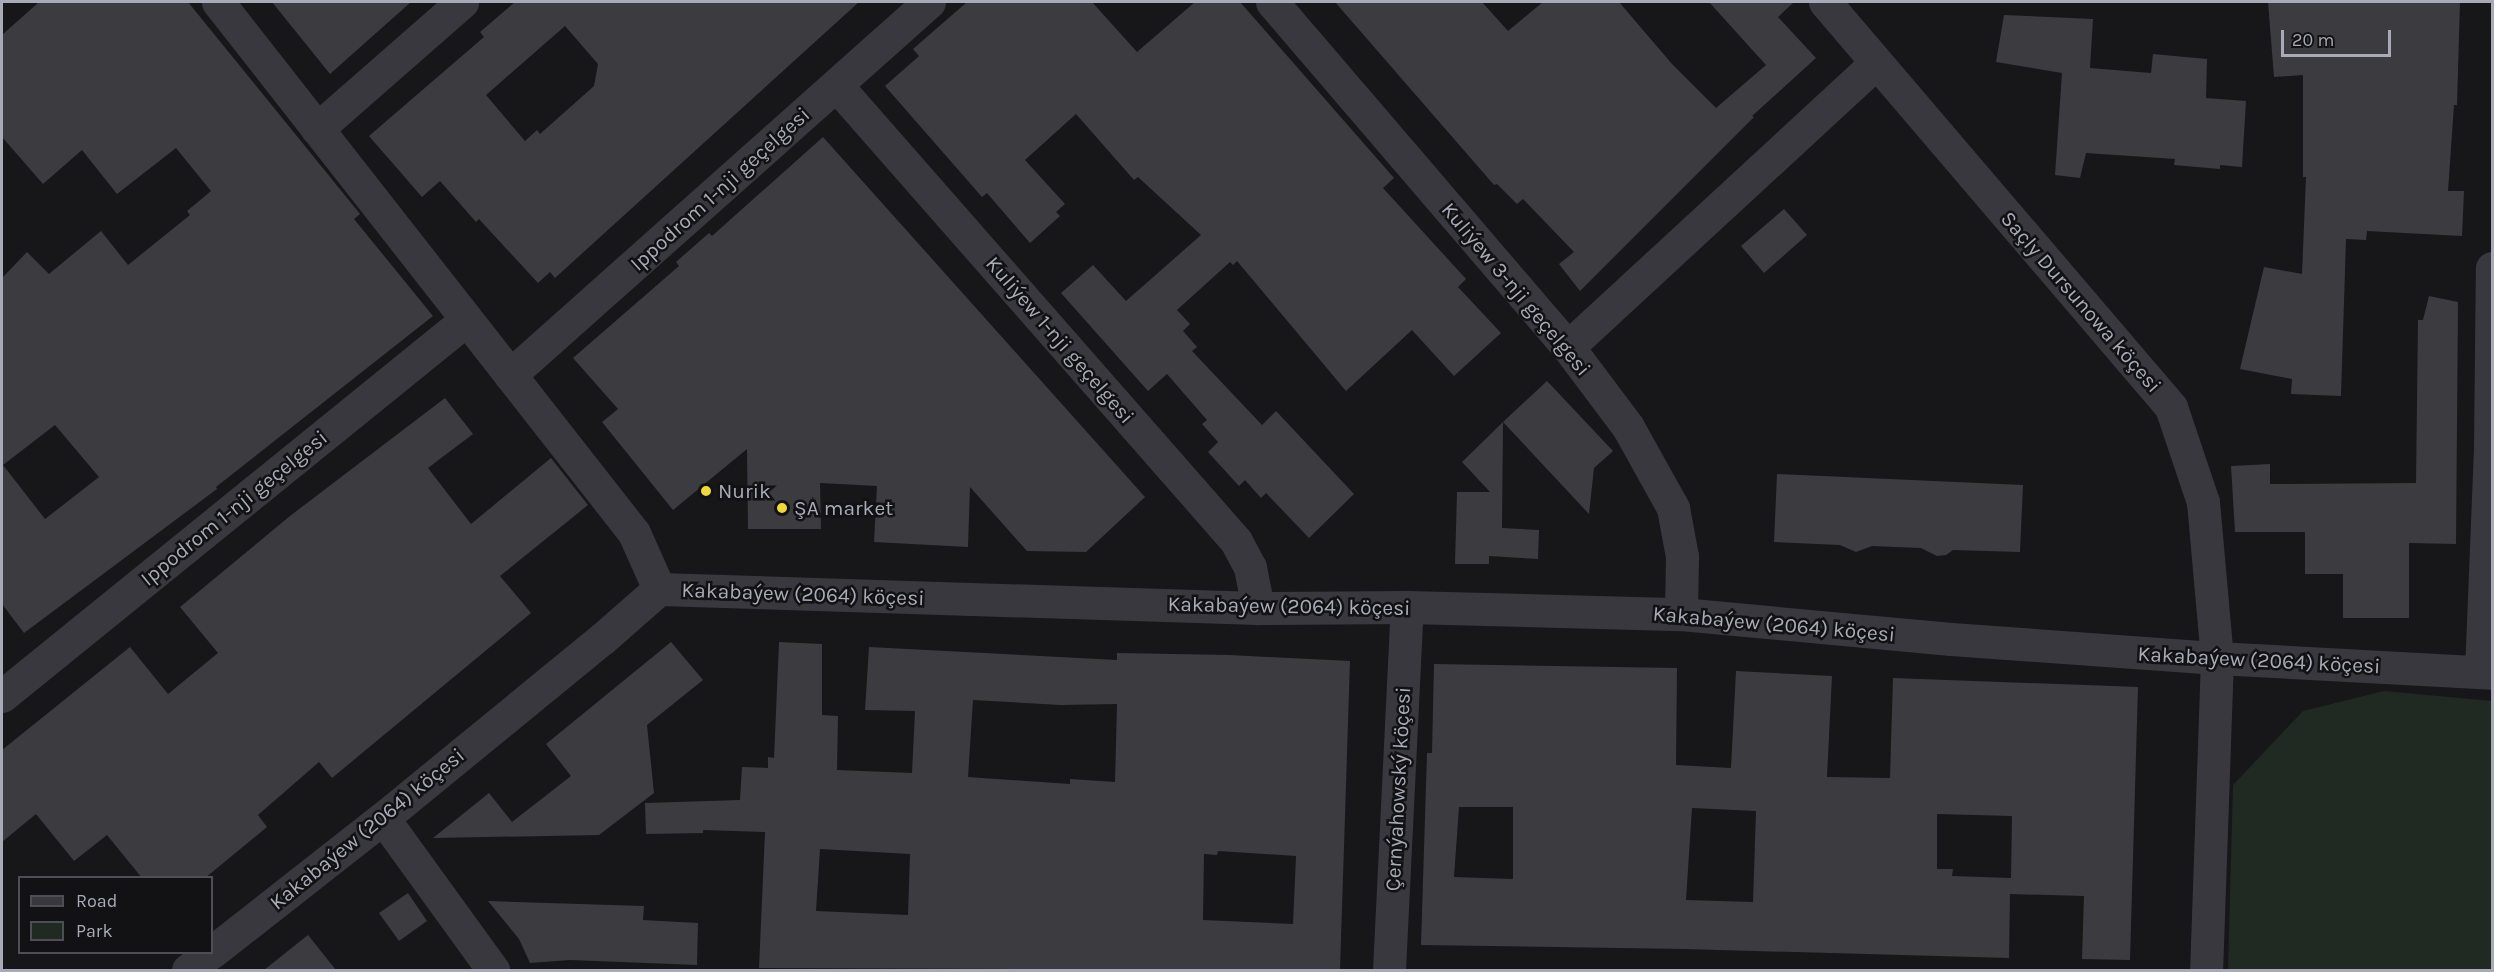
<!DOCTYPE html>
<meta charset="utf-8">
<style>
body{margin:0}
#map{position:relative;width:2494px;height:972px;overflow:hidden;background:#171719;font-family:Karla,sans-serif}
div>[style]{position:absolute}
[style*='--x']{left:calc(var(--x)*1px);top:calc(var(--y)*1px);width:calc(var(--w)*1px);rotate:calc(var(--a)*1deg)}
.green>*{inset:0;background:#212923}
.building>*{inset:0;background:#3c3c40}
.street>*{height:33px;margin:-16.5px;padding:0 16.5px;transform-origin:16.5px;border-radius:16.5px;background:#38383e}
.dots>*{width:16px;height:16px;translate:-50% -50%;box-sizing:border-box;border:3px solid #121214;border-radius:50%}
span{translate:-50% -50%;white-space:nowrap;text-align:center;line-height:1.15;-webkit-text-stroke:5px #121214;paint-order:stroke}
.street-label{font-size:21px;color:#a9aab8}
.poi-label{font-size:21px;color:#a9aab8}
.left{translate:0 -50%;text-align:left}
.frame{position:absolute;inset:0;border:3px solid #a9aab8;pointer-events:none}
.legend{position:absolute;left:18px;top:876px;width:195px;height:78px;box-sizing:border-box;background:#121214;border:2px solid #4e4f56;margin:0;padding:8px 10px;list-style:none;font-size:18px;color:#a9aab8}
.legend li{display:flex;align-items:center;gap:12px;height:30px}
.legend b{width:30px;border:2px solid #4e4f56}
.scale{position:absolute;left:2281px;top:30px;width:110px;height:27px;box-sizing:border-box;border:3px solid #a9aab8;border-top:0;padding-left:8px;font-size:18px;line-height:21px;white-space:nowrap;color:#a9aab8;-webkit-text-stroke:4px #121214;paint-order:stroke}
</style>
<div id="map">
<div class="green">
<div style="clip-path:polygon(2384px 691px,2492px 701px,2492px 970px,2228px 970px,2233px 785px,2303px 711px)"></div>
</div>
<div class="building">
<div style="clip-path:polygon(evenodd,39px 2px,188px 2px,360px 214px,354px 219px,433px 316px,216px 487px,217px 489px,24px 633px,2px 604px,2px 278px,27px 252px,49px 274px,101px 231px,128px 265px,190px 215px,187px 211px,211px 191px,176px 148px,117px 194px,82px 150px,43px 184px,2px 137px,2px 35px,39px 2px,55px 425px,99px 477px,45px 519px,3px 465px,55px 425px)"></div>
<div style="clip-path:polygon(272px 2px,411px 2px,330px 74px)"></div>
<div style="clip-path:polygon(evenodd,515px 2px,859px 2px,555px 278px,550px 272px,538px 283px,479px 219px,476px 222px,440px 181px,422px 197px,369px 136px,484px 37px,480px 32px,515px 2px,565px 26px,598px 64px,594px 86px,540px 134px,537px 130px,525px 141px,486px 95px,565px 26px)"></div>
<div style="clip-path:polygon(967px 2px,1092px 2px,1137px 52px,1195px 2px,1240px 2px,1394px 178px,1383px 188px,1466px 279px,1458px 287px,1501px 333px,1454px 376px,1412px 330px,1346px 391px,1237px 261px,1233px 265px,1230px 262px,1177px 310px,1190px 324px,1183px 331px,1197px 347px,1192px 351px,1262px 425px,1276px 411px,1354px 494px,1309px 538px,1266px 493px,1261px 498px,1245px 480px,1239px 486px,1208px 452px,1218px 442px,1202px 424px,1207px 420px,1167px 374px,1148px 391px,1061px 293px,1093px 265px,1126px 301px,1201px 235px,1138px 177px,1134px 180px,1076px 114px,1025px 160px,1065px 204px,1056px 212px,1060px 216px,1030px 243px,987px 193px,982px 197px,885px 86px,919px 56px,913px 49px)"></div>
<div style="clip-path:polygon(1335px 2px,1482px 2px,1508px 31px,1543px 2px,1619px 2px,1672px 64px,1716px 108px,1766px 65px,1709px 2px,1794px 2px,1778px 17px,1816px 58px,1752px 116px,1754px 117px,1580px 291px,1559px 264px,1574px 252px,1523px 199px,1517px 204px,1497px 184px,1494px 185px)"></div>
<div style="clip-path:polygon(2268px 2px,2460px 2px,2457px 105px,2454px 105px,2448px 191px,2464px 191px,2462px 236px,2367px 231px,2366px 240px,2346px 239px,2341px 396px,2291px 394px,2292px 379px,2240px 369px,2264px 267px,2302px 274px,2306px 177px,2303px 177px,2303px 75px,2274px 77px)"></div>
<div style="clip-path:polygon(2004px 15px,2093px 19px,2090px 68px,2151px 73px,2153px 54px,2207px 59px,2206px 98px,2246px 101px,2242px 167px,2220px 165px,2220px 169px,2174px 165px,2175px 159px,2086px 153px,2080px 178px,2055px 175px,2062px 73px,1996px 62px)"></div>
<div style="clip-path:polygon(823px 137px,1145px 497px,1086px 552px,1027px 551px,970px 487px,968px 547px,874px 542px,877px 486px,820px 483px,821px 529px,748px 529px,747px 449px,673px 510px,602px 422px,618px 409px,573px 358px,679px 266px,676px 262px,709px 233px,712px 236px)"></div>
<div style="clip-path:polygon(1784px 209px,1807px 235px,1764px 273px,1741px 246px)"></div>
<div style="clip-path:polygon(2429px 296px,2458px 302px,2456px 544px,2409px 543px,2409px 618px,2343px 618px,2343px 574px,2305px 574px,2305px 532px,2235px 532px,2231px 466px,2270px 464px,2270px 484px,2416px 483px,2418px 320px,2423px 320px)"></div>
<div style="clip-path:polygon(1547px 381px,1613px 451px,1594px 468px,1589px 514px,1503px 422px,1502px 528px,1539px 530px,1538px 559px,1489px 556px,1489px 564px,1455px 564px,1457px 492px,1490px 492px,1462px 462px,1503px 422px)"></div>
<div style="clip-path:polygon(445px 398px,473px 434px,428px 468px,471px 524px,551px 458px,588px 505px,500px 576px,531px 613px,332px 778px,319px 762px,258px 815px,267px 827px,205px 878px,142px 878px,107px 835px,74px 861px,36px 814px,2px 842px,2px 750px,130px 647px,168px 694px,218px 653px,180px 607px,290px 516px)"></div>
<div style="clip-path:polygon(1777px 474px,2023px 485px,2020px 552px,1953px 550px,1946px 555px,1937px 556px,1921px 548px,1872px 546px,1856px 552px,1840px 545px,1774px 542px)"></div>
<div style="clip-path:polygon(671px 642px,703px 680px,647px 725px,654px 793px,599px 835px,433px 838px,489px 793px,512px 822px,571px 776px,546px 744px)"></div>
<div style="clip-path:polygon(evenodd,779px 642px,822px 644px,822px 715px,838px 716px,837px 770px,912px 773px,915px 711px,865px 710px,869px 647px,1117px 660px,1117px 653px,1229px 655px,1350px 661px,1340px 970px,759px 968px,765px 832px,703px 830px,703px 833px,646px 834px,645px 803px,740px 800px,742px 767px,768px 768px,768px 757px,774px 758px,779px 642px,973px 700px,1061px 705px,1117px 704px,1115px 782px,1070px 779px,1070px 784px,968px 777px,973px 700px,779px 642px,820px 849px,910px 854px,908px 915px,816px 911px,820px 849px,779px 642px,1218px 851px,1296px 856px,1293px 924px,1203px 920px,1204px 854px,1217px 855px,1218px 851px)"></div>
<div style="clip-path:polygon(evenodd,1434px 664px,1677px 668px,1676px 765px,1731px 768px,1736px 671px,1832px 676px,1827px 777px,1890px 778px,1893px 678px,2138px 687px,2130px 960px,2082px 959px,2084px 896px,2010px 894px,2009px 958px,1684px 949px,1421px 945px,1427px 753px,1432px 753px,1434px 664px,1459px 807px,1513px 807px,1513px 879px,1454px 877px,1459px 807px,1434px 664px,1692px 808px,1756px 811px,1753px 902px,1686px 900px,1692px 808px,1434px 664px,1937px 814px,2012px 816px,2011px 878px,1952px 876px,1953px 869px,1937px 869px,1937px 814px)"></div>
<div style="clip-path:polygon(408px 893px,427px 921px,399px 941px,379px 913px)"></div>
<div style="clip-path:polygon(488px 901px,644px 906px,643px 920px,698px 923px,697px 965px,570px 960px,530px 963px,519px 939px)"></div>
<div style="clip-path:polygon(308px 935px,336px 970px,264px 970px)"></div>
</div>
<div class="street">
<div style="--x:218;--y:2;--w:675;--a:51.92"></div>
<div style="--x:634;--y:533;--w:61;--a:65.9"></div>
<div style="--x:1272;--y:2;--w:455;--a:49.4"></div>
<div style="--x:1568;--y:347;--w:100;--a:53.1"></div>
<div style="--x:1628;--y:427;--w:93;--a:60.9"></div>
<div style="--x:1673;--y:508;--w:49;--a:79.4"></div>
<div style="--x:1682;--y:556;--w:58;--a:91"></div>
<div style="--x:1825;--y:2;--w:533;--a:49.49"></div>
<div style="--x:2171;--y:407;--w:100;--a:71.4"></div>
<div style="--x:2203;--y:502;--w:157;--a:84.9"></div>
<div style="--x:2217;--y:658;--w:312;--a:92"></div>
<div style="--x:837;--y:86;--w:605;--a:48.75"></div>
<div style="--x:1236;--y:541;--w:30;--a:62"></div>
<div style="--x:1250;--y:567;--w:42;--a:79"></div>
<div style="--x:317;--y:129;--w:193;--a:-41.2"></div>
<div style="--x:1568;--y:347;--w:419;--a:-42.7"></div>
<div style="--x:510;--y:375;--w:561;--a:-41.68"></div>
<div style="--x:2481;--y:672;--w:226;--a:-87.7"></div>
<div style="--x:2490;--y:446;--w:178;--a:-89.4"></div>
<div style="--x:2;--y:696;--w:597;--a:-39.02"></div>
<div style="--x:383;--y:818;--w:188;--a:54.1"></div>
<div style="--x:212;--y:952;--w:217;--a:-38.1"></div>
<div style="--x:383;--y:818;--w:283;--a:-39.3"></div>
<div style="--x:602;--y:639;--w:76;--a:-41.3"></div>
<div style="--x:659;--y:589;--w:599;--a:1.82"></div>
<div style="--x:1258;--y:608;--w:149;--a:-0.4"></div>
<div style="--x:1407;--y:607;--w:274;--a:1.5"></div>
<div style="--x:1681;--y:614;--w:271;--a:5.3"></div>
<div style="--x:1951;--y:639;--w:267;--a:4.1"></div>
<div style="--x:2217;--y:658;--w:275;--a:3.1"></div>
<div style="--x:188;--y:970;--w:29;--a:-38"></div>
<div style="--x:1389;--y:970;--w:363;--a:-87.2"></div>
</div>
<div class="dots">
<div style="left:706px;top:491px;background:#efd938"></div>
<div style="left:782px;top:508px;background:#efd938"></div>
</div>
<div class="street-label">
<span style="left:720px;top:189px;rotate:-42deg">Ippodrom 1-nji geçelgesi</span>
<span style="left:1516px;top:289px;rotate:50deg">Kuliýew 3-nji geçelgesi</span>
<span style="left:2081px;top:302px;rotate:49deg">Saçly Dursunowa köçesi</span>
<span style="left:1060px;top:340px;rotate:49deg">Kuliýew 1-nji geçelgesi</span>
<span style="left:234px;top:508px;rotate:-39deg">Ippodrom 1-nji geçelgesi</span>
<span style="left:803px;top:594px;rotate:2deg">Kakabaýew (2064) köçesi</span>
<span style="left:1289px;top:606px;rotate:1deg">Kakabaýew (2064) köçesi</span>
<span style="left:1774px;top:624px;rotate:5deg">Kakabaýew (2064) köçesi</span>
<span style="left:2259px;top:660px;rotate:3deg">Kakabaýew (2064) köçesi</span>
<span style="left:1398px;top:789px;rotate:-87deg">Çernýahowský köçesi</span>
<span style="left:367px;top:829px;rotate:-39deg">Kakabaýew (2064) köçesi</span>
</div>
<div class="poi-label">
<span class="left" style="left:718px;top:491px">Nurik</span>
<span class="left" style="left:794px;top:508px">ŞA market</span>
</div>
<div class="frame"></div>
<ul class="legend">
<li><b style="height:8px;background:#38383e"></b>Road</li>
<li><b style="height:16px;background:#212923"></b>Park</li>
</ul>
<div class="scale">20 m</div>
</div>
